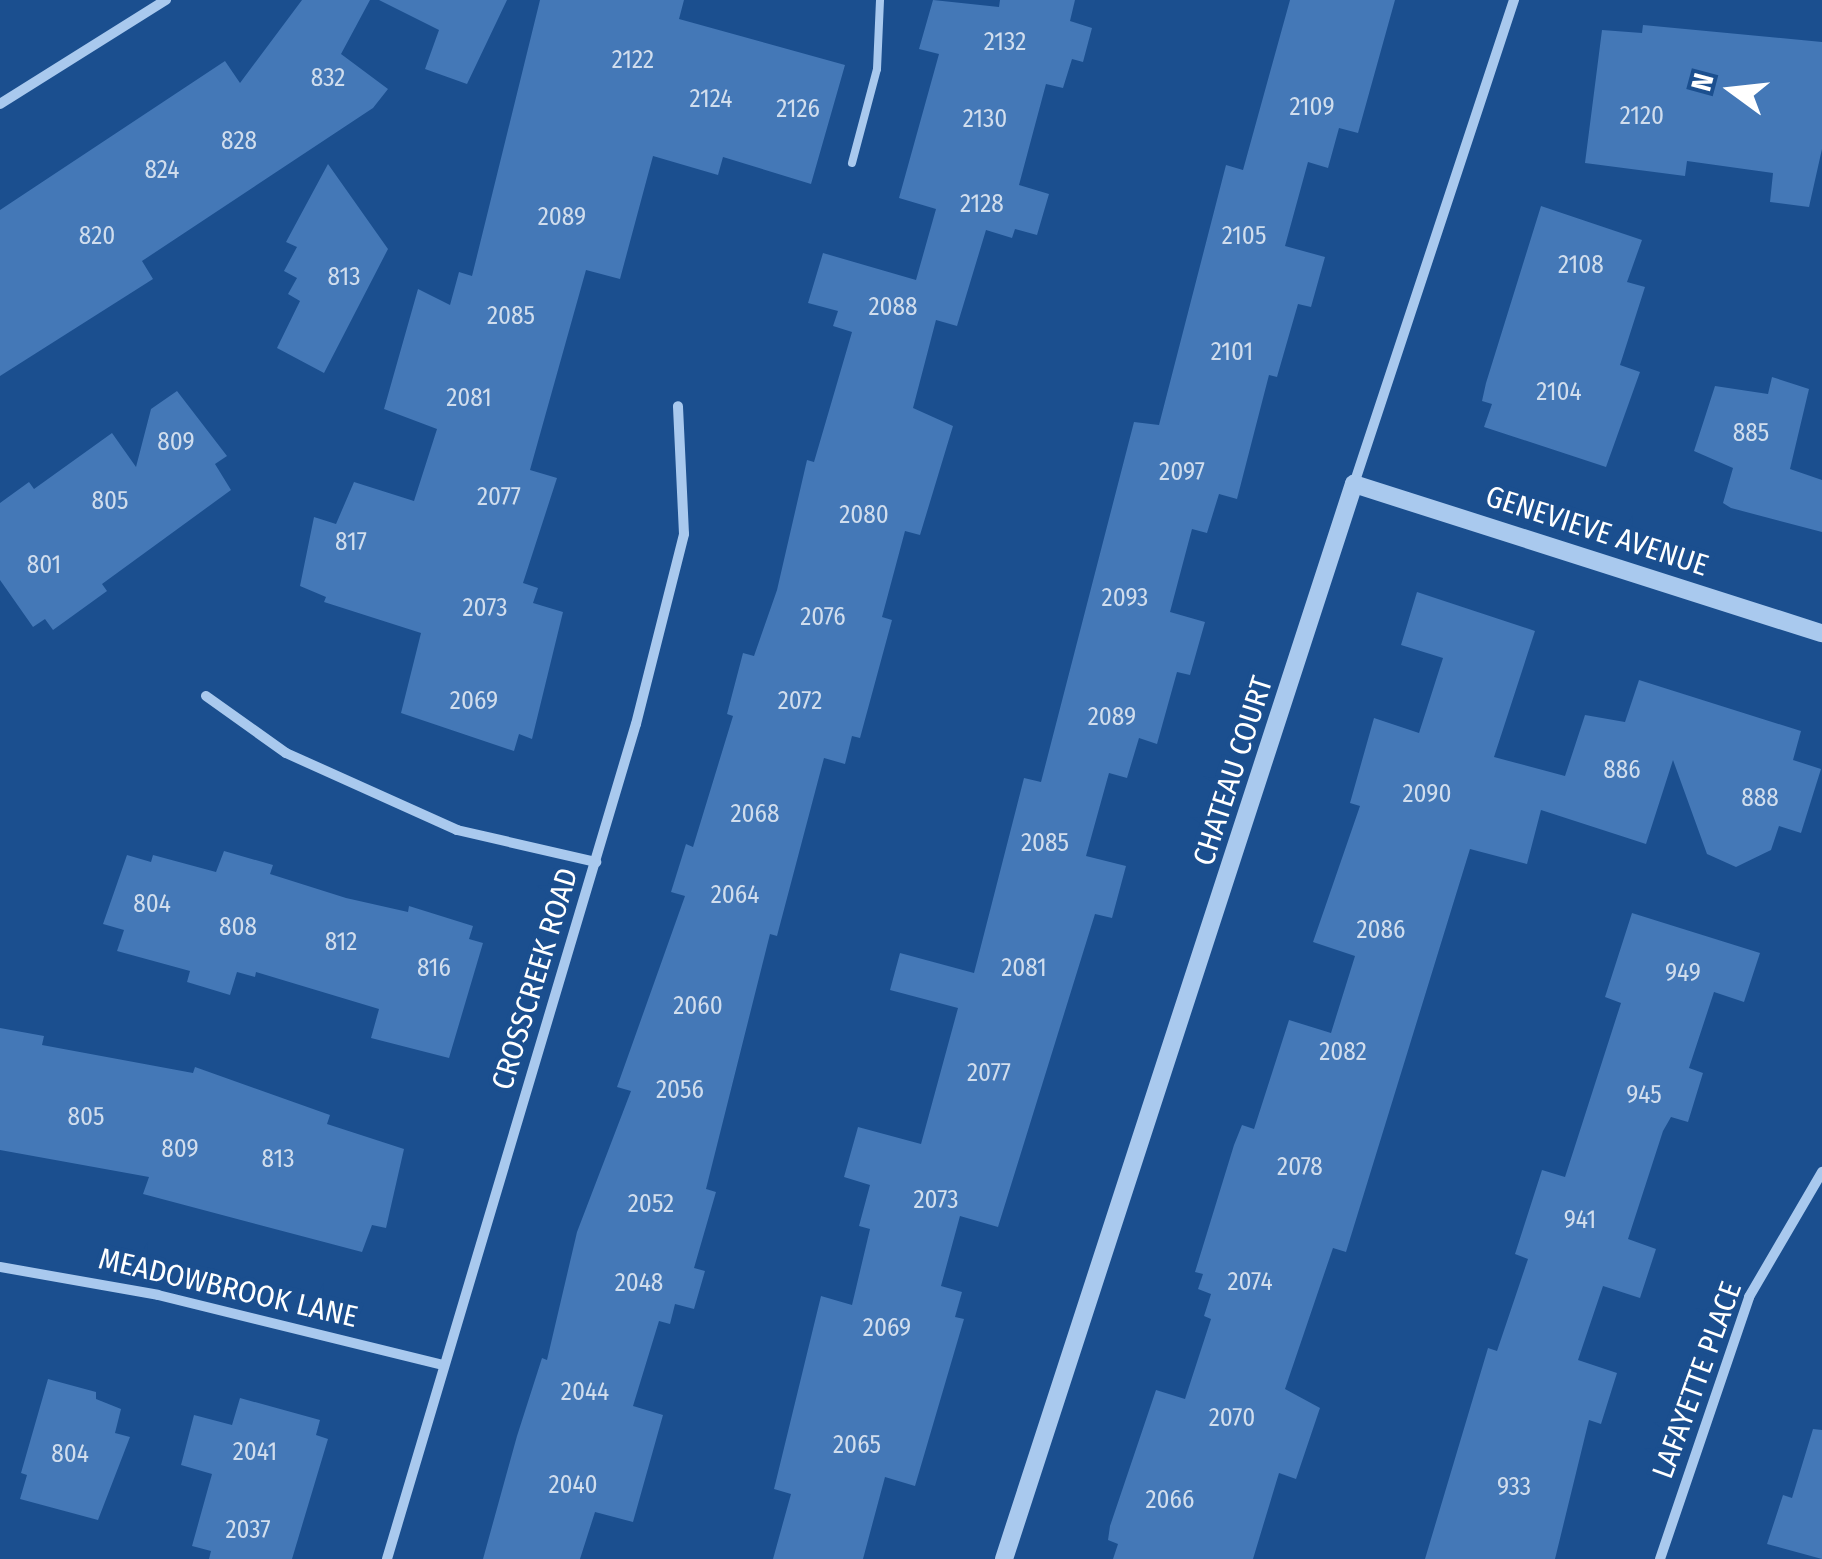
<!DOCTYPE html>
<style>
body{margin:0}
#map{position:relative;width:1822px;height:1559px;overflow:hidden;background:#1b4f8f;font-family:"Fira Sans Condensed",sans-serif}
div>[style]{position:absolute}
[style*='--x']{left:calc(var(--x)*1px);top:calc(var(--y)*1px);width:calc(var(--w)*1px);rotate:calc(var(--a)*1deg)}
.building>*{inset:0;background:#4478b7}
.service>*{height:8px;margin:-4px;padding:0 4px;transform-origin:4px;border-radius:4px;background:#a9c9ee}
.minor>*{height:10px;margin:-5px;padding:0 5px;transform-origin:5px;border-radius:5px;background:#a9c9ee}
.tertiary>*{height:18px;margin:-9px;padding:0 9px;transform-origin:9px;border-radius:9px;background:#a9c9ee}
span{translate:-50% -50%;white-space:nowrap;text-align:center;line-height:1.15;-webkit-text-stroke:9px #1b4f8f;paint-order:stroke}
.number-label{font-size:25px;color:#d0dded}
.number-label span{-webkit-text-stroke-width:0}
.street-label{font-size:30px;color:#fff}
.north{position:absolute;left:1682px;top:40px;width:100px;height:100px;-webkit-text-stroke:8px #1b4f8f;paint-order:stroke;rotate:285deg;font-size:28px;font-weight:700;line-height:40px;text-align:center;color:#fff}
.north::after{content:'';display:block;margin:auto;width:35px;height:45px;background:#fff;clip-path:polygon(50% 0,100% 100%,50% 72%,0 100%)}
</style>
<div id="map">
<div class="building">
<div style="clip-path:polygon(302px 0,370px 0,341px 54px,388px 89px,373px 108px,142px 261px,153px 279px,0 376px,0 210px,225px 61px,240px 83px)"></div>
<div style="clip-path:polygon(379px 0,507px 0,467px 84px,425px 69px,439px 30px)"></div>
<div style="clip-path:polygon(540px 0,684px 0,679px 19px,845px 65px,811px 184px,723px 157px,718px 175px,653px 156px,620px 279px,586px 270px,530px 470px,557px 478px,523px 583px,538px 588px,533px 603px,563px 612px,532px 739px,519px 734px,514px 751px,401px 713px,421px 633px,324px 602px,326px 597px,300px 586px,314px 517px,336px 524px,354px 482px,414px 501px,437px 429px,384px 409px,418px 289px,450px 305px,459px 272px,472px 276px)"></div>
<div style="clip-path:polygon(933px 0,999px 7px,1000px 0,1075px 0,1070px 21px,1092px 28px,1083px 62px,1072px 59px,1063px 88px,1046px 84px,1019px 185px,1049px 194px,1037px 235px,1015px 229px,1012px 238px,986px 230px,957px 326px,936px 320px,913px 408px,953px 426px,920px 535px,905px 531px,882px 617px,892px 620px,860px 738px,852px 736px,845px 764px,824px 758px,777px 936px,770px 934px,706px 1189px,716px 1192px,694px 1268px,705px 1271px,694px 1309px,675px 1304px,670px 1324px,659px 1321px,633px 1406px,663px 1415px,633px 1522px,595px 1512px,580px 1559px,483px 1559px,517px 1436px,542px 1358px,547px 1360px,577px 1232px,631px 1091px,617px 1087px,685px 896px,671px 892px,686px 844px,693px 847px,733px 716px,727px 714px,743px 653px,754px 656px,777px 590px,807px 460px,814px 462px,852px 332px,833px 326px,838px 311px,808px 303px,823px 253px,916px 280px,936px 209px,899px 198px,939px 54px,919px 49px)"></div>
<div style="clip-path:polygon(1290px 0,1395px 0,1358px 133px,1339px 128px,1328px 168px,1308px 162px,1285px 246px,1325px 257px,1311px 307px,1298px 304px,1277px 377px,1269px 375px,1237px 499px,1219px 494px,1207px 533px,1192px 529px,1170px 612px,1205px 622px,1190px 675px,1177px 672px,1157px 744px,1139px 738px,1127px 778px,1109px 773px,1086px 856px,1126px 866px,1112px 918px,1095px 914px,998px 1227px,960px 1216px,941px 1286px,962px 1292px,955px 1317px,964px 1319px,915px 1486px,885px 1477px,863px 1559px,773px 1559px,791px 1494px,774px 1489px,821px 1296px,852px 1305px,870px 1229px,859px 1226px,870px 1185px,844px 1177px,858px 1127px,921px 1144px,958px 1008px,890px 990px,900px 953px,974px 973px,1024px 778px,1041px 782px,1134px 422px,1159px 425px,1226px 165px,1243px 170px)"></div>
<div style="clip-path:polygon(1643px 25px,1822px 42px,1822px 149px,1809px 207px,1770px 202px,1773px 173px,1687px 161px,1685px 176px,1585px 163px,1602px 30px,1642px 33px)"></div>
<div style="clip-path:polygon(328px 164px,388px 249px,324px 373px,277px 348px,300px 301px,288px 294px,297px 278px,284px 271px,297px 247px,286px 242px)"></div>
<div style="clip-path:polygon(1541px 206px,1642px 240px,1627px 282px,1645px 287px,1620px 365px,1640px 372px,1606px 467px,1484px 427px,1492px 404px,1482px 401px,1486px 383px)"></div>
<div style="clip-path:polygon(1772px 377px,1809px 389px,1790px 469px,1822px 480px,1822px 532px,1731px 508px,1723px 503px,1733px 468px,1694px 451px,1715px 386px,1768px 394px)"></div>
<div style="clip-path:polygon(177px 391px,227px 456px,215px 464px,231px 490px,102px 584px,107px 591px,53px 630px,45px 619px,33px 627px,0 580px,0 503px,29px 482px,34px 489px,112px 433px,136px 467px,151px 409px)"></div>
<div style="clip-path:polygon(1417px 592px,1535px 631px,1494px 757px,1565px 776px,1585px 715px,1625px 722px,1639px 680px,1801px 731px,1793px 760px,1821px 769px,1801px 833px,1779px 826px,1771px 850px,1736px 867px,1707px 854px,1673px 760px,1646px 844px,1541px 810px,1527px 864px,1470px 849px,1346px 1252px,1333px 1248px,1285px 1389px,1320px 1408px,1296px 1479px,1279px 1473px,1253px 1559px,1113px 1559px,1118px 1544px,1108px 1540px,1110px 1526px,1156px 1390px,1185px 1399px,1211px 1319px,1204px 1316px,1211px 1294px,1198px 1289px,1203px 1274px,1195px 1272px,1234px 1145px,1242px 1125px,1254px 1129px,1289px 1020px,1331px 1033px,1355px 956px,1313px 942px,1360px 806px,1350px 803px,1374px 718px,1419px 733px,1443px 658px,1401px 645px)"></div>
<div style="clip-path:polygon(224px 851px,273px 865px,270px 874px,346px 898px,408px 912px,409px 906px,473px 926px,469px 939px,483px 943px,449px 1058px,371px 1038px,379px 1009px,256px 972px,255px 977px,237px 972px,230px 995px,187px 982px,190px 971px,117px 951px,124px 930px,103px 924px,127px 855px,151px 862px,153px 855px,216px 872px)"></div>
<div style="clip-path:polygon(1632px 913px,1760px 953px,1744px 1002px,1714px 992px,1689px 1068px,1703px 1073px,1688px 1122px,1671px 1117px,1663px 1131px,1628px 1239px,1656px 1249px,1640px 1298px,1603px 1286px,1578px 1360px,1617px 1373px,1601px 1424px,1589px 1420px,1555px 1559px,1425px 1559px,1488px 1348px,1497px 1351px,1528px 1259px,1515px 1254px,1542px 1170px,1565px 1177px,1621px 1003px,1605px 997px)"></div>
<div style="clip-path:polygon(0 1028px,44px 1036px,42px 1045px,193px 1073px,195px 1067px,330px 1115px,327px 1124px,404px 1149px,386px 1228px,372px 1225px,362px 1252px,143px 1194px,149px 1177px,0 1150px)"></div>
<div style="clip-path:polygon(48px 1379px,96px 1392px,96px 1399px,121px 1409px,115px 1433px,130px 1437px,98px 1520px,20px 1499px,27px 1475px,21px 1473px)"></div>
<div style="clip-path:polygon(240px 1398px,320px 1420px,316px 1435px,328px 1439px,292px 1559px,209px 1559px,211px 1551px,192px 1546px,212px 1474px,181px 1465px,194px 1415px,232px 1425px)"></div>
<div style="clip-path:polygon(1813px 1429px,1822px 1430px,1822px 1559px,1767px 1544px,1783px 1495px,1792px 1498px)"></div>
</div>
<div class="service">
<div style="--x:852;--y:163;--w:97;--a:-75.1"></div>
<div style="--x:877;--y:69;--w:69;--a:-87.5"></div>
</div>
<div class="minor">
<div style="--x:0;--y:104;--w:196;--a:-32.1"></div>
<div style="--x:1354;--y:484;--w:510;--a:-71.71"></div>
<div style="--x:206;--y:696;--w:98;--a:35.5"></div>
<div style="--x:286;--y:753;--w:188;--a:24.2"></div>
<div style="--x:457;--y:830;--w:143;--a:13"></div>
<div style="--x:0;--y:1267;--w:160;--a:10"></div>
<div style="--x:158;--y:1295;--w:293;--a:13.8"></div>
<div style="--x:387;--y:1559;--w:871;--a:-73.4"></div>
<div style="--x:636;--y:724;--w:196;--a:-75.8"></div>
<div style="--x:684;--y:534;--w:128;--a:-92.7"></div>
<div style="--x:1660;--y:1559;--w:277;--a:-71.2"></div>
<div style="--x:1749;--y:1297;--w:145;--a:-59.7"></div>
</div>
<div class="tertiary">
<div style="--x:1004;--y:1559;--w:1131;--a:-71.97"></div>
<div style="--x:1354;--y:484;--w:491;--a:17.7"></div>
</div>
<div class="number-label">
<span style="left:1005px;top:42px">2132</span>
<span style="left:633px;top:60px">2122</span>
<span style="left:328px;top:78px">832</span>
<span style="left:711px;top:99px">2124</span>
<span style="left:1312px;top:107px">2109</span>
<span style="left:798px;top:109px">2126</span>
<span style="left:1642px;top:116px">2120</span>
<span style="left:985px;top:119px">2130</span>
<span style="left:239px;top:141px">828</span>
<span style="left:162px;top:170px">824</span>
<span style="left:982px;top:204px">2128</span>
<span style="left:562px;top:217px">2089</span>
<span style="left:97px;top:236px">820</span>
<span style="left:1244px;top:236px">2105</span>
<span style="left:1581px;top:265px">2108</span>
<span style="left:344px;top:277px">813</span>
<span style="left:893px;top:307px">2088</span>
<span style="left:511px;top:316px">2085</span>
<span style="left:1232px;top:352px">2101</span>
<span style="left:1559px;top:392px">2104</span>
<span style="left:469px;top:398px">2081</span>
<span style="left:1751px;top:433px">885</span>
<span style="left:176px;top:442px">809</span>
<span style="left:1182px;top:472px">2097</span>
<span style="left:499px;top:497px">2077</span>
<span style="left:110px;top:501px">805</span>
<span style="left:864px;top:515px">2080</span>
<span style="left:351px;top:542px">817</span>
<span style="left:44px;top:565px">801</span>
<span style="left:1125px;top:598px">2093</span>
<span style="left:485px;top:608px">2073</span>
<span style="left:823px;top:617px">2076</span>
<span style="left:474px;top:701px">2069</span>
<span style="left:800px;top:701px">2072</span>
<span style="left:1112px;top:717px">2089</span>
<span style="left:1622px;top:770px">886</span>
<span style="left:1427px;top:794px">2090</span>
<span style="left:1760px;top:798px">888</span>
<span style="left:755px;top:814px">2068</span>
<span style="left:1045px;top:843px">2085</span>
<span style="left:735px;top:895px">2064</span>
<span style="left:152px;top:904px">804</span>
<span style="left:238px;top:927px">808</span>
<span style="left:1381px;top:930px">2086</span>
<span style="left:341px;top:942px">812</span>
<span style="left:434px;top:968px">816</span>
<span style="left:1024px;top:968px">2081</span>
<span style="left:1683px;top:973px">949</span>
<span style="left:698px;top:1006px">2060</span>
<span style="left:1343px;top:1052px">2082</span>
<span style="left:989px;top:1073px">2077</span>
<span style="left:680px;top:1090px">2056</span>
<span style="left:1644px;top:1095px">945</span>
<span style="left:86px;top:1117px">805</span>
<span style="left:180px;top:1149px">809</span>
<span style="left:278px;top:1159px">813</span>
<span style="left:1300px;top:1167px">2078</span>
<span style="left:936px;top:1200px">2073</span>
<span style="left:651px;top:1204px">2052</span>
<span style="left:1580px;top:1220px">941</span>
<span style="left:1250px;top:1282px">2074</span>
<span style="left:639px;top:1283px">2048</span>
<span style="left:887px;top:1328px">2069</span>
<span style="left:585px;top:1392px">2044</span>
<span style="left:1232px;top:1418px">2070</span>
<span style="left:857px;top:1445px">2065</span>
<span style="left:255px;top:1452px">2041</span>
<span style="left:70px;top:1454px">804</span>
<span style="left:573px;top:1485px">2040</span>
<span style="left:1514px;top:1487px">933</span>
<span style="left:1170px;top:1500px">2066</span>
<span style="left:248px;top:1530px">2037</span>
</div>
<div class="street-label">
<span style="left:1597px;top:531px;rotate:18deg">GENEVIEVE AVENUE</span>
<span style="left:1233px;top:771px;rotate:-72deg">CHATEAU COURT</span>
<span style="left:535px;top:979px;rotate:-73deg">CROSSCREEK ROAD</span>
<span style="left:228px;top:1288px;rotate:13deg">MEADOWBROOK LANE</span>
<span style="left:1697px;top:1380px;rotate:-70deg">LAFAYETTE PLACE</span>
</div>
<div class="north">N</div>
</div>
